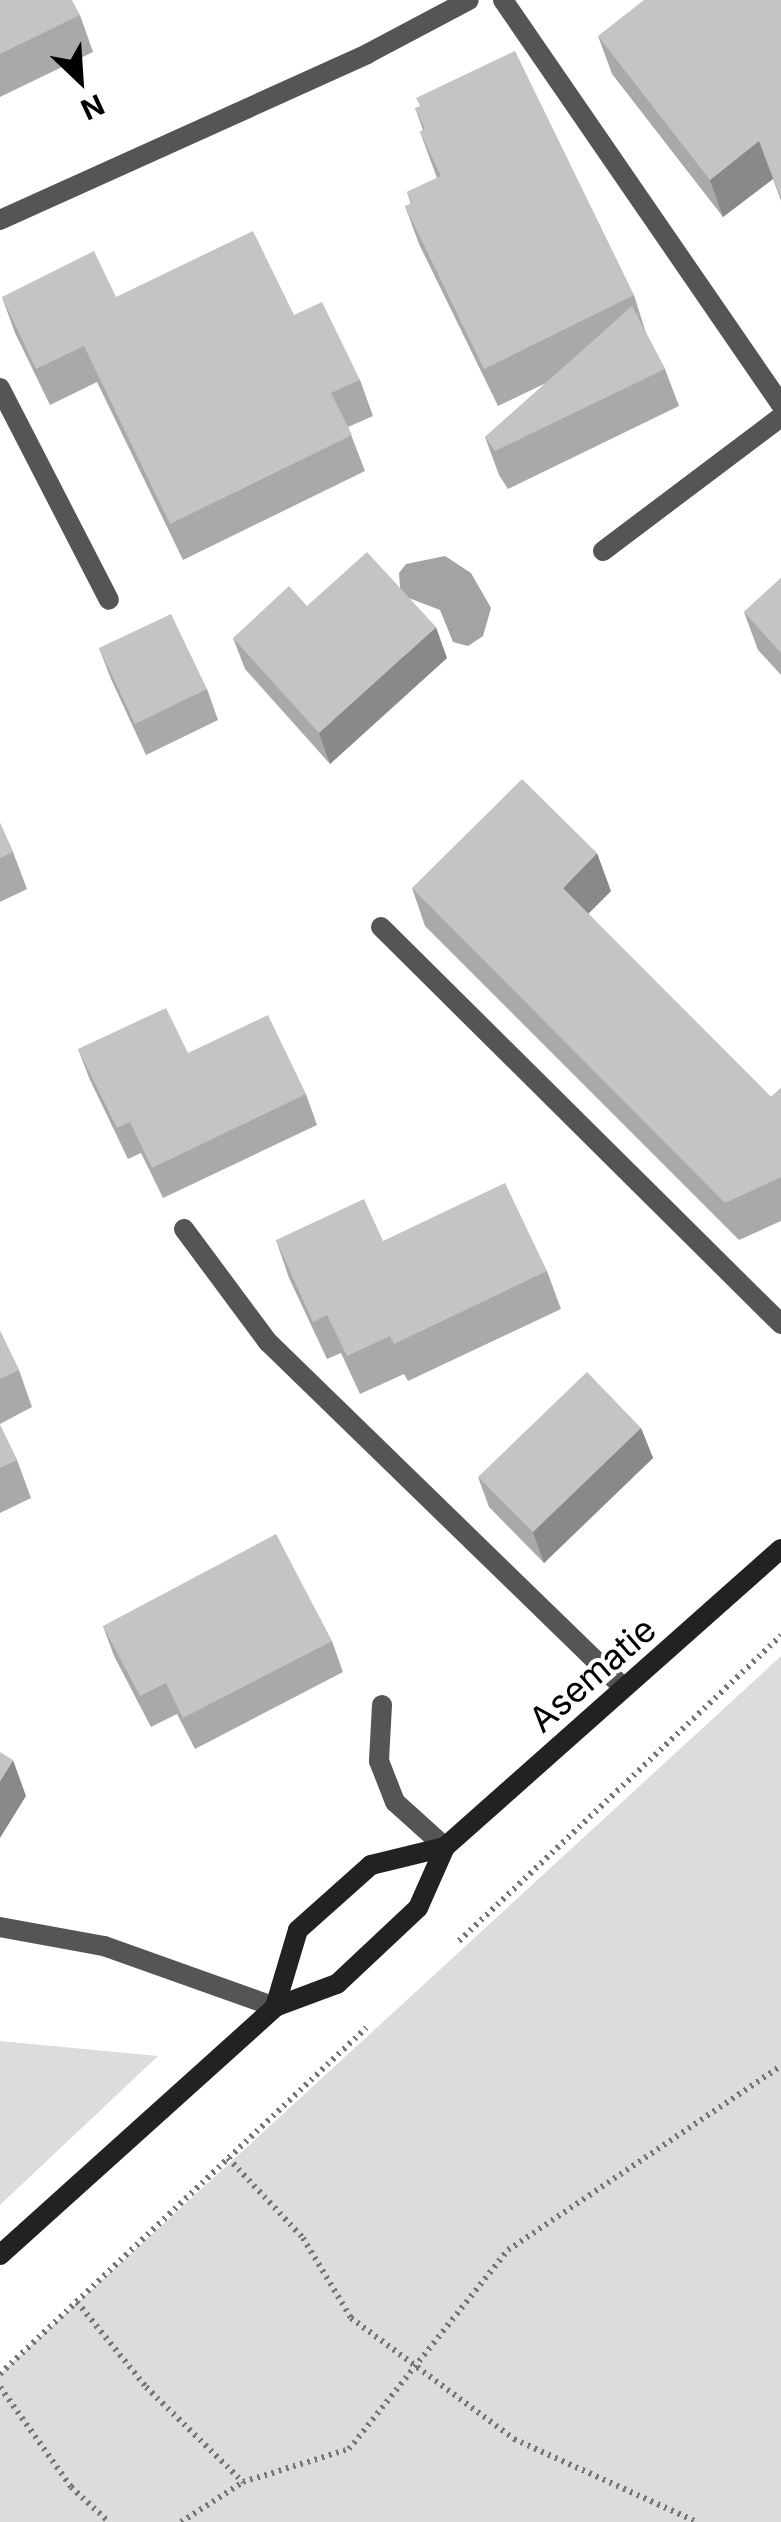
<!DOCTYPE html>
<style>
body{margin:0}
#map{position:relative;width:781px;height:2522px;overflow:hidden;background:#fff;font-family:Inter,sans-serif}
div>[style]{position:absolute}
[style*='--x']{left:calc(var(--x)*1px);top:calc(var(--y)*1px);width:calc(var(--w)*1px);rotate:calc(var(--a)*1deg)}
.green>*{inset:0;background:#dcdcdc}
.water>*{inset:0;background:#a3a3a3}
.path>*{height:6px;margin-top:-3px;transform-origin:0;background:repeating-linear-gradient(90deg,#777 0 2.5px,transparent 0 7.5px)}
.lane>*{height:20px;margin:-10px;padding:0 10px;transform-origin:10px;border-radius:10px;background:#555}
.street>*{height:20px;margin:-10px;padding:0 10px;transform-origin:10px;border-radius:10px;background:#555}
.secondary>*{height:20px;margin:-10px;padding:0 10px;transform-origin:10px;border-radius:10px;background:#222}
.wall>*{inset:0;background:#a9a9a9}
.shaded-wall>*{inset:0;background:#898989}
.building>*{inset:0;background:#c4c4c4}
span{translate:-50% -50%;white-space:nowrap;text-align:center;line-height:1.15;-webkit-text-stroke:8px #fff;paint-order:stroke}
.street-label{font-size:35px;color:#000}
.north{position:absolute;left:30px;top:30px;width:100px;height:100px;-webkit-text-stroke:8px #fff;paint-order:stroke;rotate:155deg;font-size:28px;font-weight:700;line-height:40px;text-align:center;color:#000}
.north::after{content:'';display:block;margin:auto;width:35px;height:45px;background:#000;clip-path:polygon(50% 0,100% 100%,50% 72%,0 100%)}
</style>
<div id="map">
<div class="green">
<div style="clip-path:polygon(781px 1656px,781px 2522px,0 2522px,0 2374px)"></div>
<div style="clip-path:polygon(0 2041px,158px 2056px,0 2205px)"></div>
</div>
<div class="water">
<div style="clip-path:polygon(445px 556px,471px 573px,491px 608px,483px 636px,468px 646px,453px 642px,440px 610px,406px 597px,400px 588px,399px 573px,406px 564px)"></div>
</div>
<div class="path">
<div style="--x:459;--y:1941;--w:444;--a:-43.5"></div>
<div style="--x:228;--y:2158;--w:110;--a:46.8"></div>
<div style="--x:303;--y:2238;--w:93;--a:59"></div>
<div style="--x:351;--y:2318;--w:203;--a:36.6"></div>
<div style="--x:514;--y:2439;--w:201;--a:24.4"></div>
<div style="--x:77;--y:2302;--w:109;--a:50.9"></div>
<div style="--x:146;--y:2387;--w:136;--a:44.4"></div>
<div style="--x:0;--y:2374;--w:504;--a:-43.39"></div>
<div style="--x:0;--y:2387;--w:123;--a:54.6"></div>
<div style="--x:71;--y:2487;--w:52;--a:42.6"></div>
<div style="--x:181;--y:2522;--w:74;--a:-32.8"></div>
<div style="--x:243;--y:2482;--w:111;--a:-17.3"></div>
<div style="--x:349;--y:2449;--w:255;--a:-51.4"></div>
<div style="--x:508;--y:2250;--w:329;--a:-34"></div>
</div>
<div class="lane">
<div style="--x:503;--y:0;--w:490;--a:55.5"></div>
<div style="--x:0;--y:388;--w:238;--a:62.8"></div>
<div style="--x:603;--y:551;--w:223;--a:-37"></div>
<div style="--x:381;--y:927;--w:564;--a:44.78"></div>
<div style="--x:184;--y:1229;--w:141;--a:53.4"></div>
<div style="--x:268;--y:1342;--w:496;--a:44.2"></div>
<div style="--x:382;--y:1705;--w:56;--a:93.1"></div>
<div style="--x:379;--y:1761;--w:44;--a:68.7"></div>
<div style="--x:395;--y:1802;--w:67;--a:42"></div>
<div style="--x:0;--y:1927;--w:106;--a:10.4"></div>
<div style="--x:104;--y:1946;--w:182;--a:19.6"></div>
</div>
<div class="street">
<div style="--x:0;--y:220;--w:403;--a:-24.3"></div>
<div style="--x:367;--y:54;--w:115;--a:-27.9"></div>
</div>
<div class="secondary">
<div style="--x:275;--y:2007;--w:80;--a:-73.4"></div>
<div style="--x:298;--y:1930;--w:98;--a:-41.7"></div>
<div style="--x:371;--y:1865;--w:76;--a:-13.7"></div>
<div style="--x:0;--y:2255;--w:370;--a:-42"></div>
<div style="--x:275;--y:2007;--w:66;--a:-20.4"></div>
<div style="--x:337;--y:1984;--w:111;--a:-43.2"></div>
<div style="--x:418;--y:1908;--w:67;--a:-66.1"></div>
<div style="--x:445;--y:1847;--w:449;--a:-41.6"></div>
</div>
<div class="wall">
<div style="clip-path:polygon(0 0,80px 15px,93px 52px,0 97px)"></div>
<div style="clip-path:polygon(781px 0,781px 201px,773px 179px,723px 217px,612px 74px,598px 36px)"></div>
<div style="clip-path:polygon(415px 108px,634px 295px,646px 333px,665px 369px,679px 406px,508px 489px,499px 475px,485px 437px,546px 383px,498px 406px,419px 244px,405px 206px,411px 204px,407px 192px,437px 178px,420px 132px,423px 130px)"></div>
<div style="clip-path:polygon(2px 297px,116px 297px,294px 315px,360px 380px,373px 416px,348px 427px,365px 471px,183px 560px,97px 382px,50px 405px,15px 333px)"></div>
<div style="clip-path:polygon(781px 578px,781px 675px,758px 650px,744px 612px)"></div>
<div style="clip-path:polygon(233px 638px,447px 658px,330px 764px,245px 669px)"></div>
<div style="clip-path:polygon(99px 648px,207px 689px,218px 720px,146px 755px,111px 679px)"></div>
<div style="clip-path:polygon(0 823px,13px 852px,27px 889px,0 902px)"></div>
<div style="clip-path:polygon(412px 888px,611px 891px,588px 914px,771px 1097px,781px 1088px,781px 1221px,739px 1240px,425px 926px)"></div>
<div style="clip-path:polygon(78px 1049px,188px 1053px,306px 1094px,317px 1125px,163px 1198px,141px 1153px,128px 1159px,90px 1080px)"></div>
<div style="clip-path:polygon(276px 1240px,383px 1241px,547px 1271px,561px 1309px,408px 1381px,404px 1374px,360px 1394px,341px 1353px,327px 1359px,289px 1278px)"></div>
<div style="clip-path:polygon(0 1331px,19px 1370px,32px 1407px,0 1424px)"></div>
<div style="clip-path:polygon(0 1425px,17px 1460px,31px 1498px,0 1513px)"></div>
<div style="clip-path:polygon(641px 1428px,653px 1458px,544px 1563px,489px 1507px,478px 1477px)"></div>
<div style="clip-path:polygon(103px 1626px,332px 1641px,343px 1672px,195px 1749px,177px 1714px,151px 1727px,114px 1656px)"></div>
</div>
<div class="shaded-wall">
<div style="clip-path:polygon(759px 141px,773px 179px,723px 217px,710px 180px)"></div>
<div style="clip-path:polygon(436px 627px,447px 658px,330px 764px,319px 733px)"></div>
<div style="clip-path:polygon(597px 853px,611px 891px,576px 926px,563px 888px)"></div>
<div style="clip-path:polygon(641px 1428px,653px 1458px,544px 1563px,533px 1532px)"></div>
<div style="clip-path:polygon(13px 1760px,26px 1796px,0 1838px,0 1781px)"></div>
</div>
<div class="building">
<div style="clip-path:polygon(0 0,72px 0,80px 15px,0 54px)"></div>
<div style="clip-path:polygon(644px 0,781px 0,781px 198px,759px 141px,710px 180px,598px 36px)"></div>
<div style="clip-path:polygon(515px 51px,634px 295px,484px 369px,405px 206px,412px 203px,407px 192px,441px 176px,420px 132px,425px 129px,415px 108px,420px 106px,416px 98px)"></div>
<div style="clip-path:polygon(253px 231px,294px 315px,322px 302px,360px 380px,331px 393px,352px 435px,170px 524px,84px 346px,36px 369px,2px 297px,94px 251px,116px 297px)"></div>
<div style="clip-path:polygon(632px 306px,665px 369px,495px 451px,485px 437px)"></div>
<div style="clip-path:polygon(367px 552px,436px 627px,319px 733px,233px 638px,289px 586px,307px 606px)"></div>
<div style="clip-path:polygon(781px 578px,781px 653px,744px 612px)"></div>
<div style="clip-path:polygon(171px 614px,207px 689px,135px 724px,99px 648px)"></div>
<div style="clip-path:polygon(522px 779px,597px 853px,563px 888px,771px 1097px,781px 1088px,781px 1177px,725px 1203px,412px 888px)"></div>
<div style="clip-path:polygon(0 823px,13px 852px,0 858px)"></div>
<div style="clip-path:polygon(166px 1008px,188px 1053px,268px 1015px,306px 1094px,152px 1168px,130px 1122px,117px 1128px,78px 1049px)"></div>
<div style="clip-path:polygon(505px 1183px,547px 1271px,394px 1344px,390px 1336px,347px 1356px,327px 1315px,313px 1322px,276px 1240px,364px 1199px,383px 1241px)"></div>
<div style="clip-path:polygon(0 1331px,19px 1370px,0 1379px)"></div>
<div style="clip-path:polygon(587px 1372px,641px 1428px,533px 1532px,478px 1477px)"></div>
<div style="clip-path:polygon(0 1425px,17px 1460px,0 1468px)"></div>
<div style="clip-path:polygon(276px 1534px,332px 1641px,183px 1718px,166px 1683px,140px 1696px,103px 1626px)"></div>
<div style="clip-path:polygon(0 1752px,13px 1760px,0 1781px)"></div>
</div>
<div class="street-label">
<span style="left:592px;top:1674px;rotate:-41deg">Asematie</span>
</div>
<div class="north">N</div>
</div>
